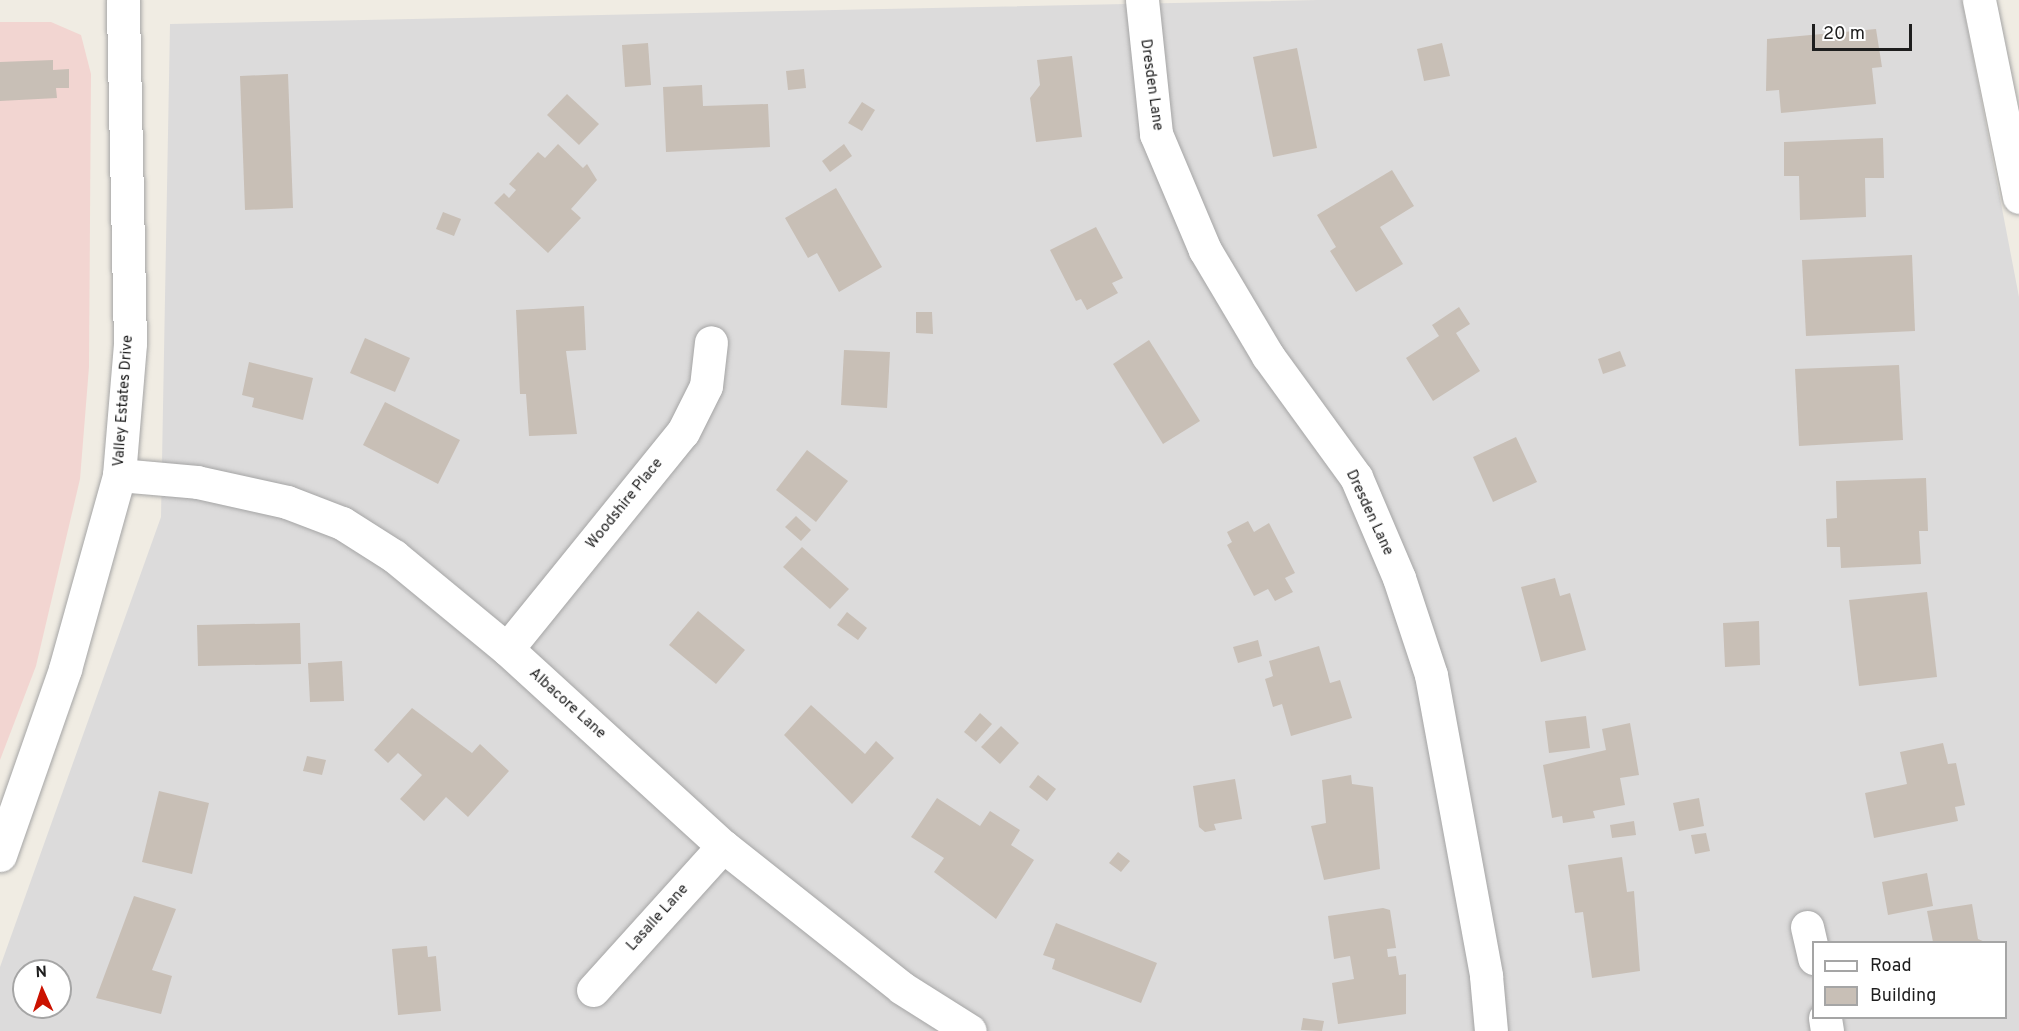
<!DOCTYPE html>
<style>
body{margin:0}
#map{position:relative;width:2019px;height:1031px;overflow:hidden;background:#f0ece3;font-family:Overpass,sans-serif}
div>[style]{position:absolute}
[style*='--x']{left:calc(var(--x)*1px);top:calc(var(--y)*1px);width:calc(var(--w)*1px);rotate:calc(var(--a)*1deg)}
.residential>*{inset:0;background:#dcdbdb}
.commercial>*{inset:0;background:#f2d5d1}
.building>*{inset:0;background:#c8bfb6}
.roads{filter:drop-shadow(0 0 2px #a5a5a5) drop-shadow(0 0 2px #a5a5a5)}
.minor>*{height:33px;margin:-16.5px;padding:0 16.5px;transform-origin:16.5px;border-radius:16.5px;background:#fff}
.tertiary>*{height:33px;margin:-16.5px;padding:0 16.5px;transform-origin:16.5px;border-radius:16.5px;background:#fff}
span{translate:-50% -50%;white-space:nowrap;text-align:center;line-height:1.15;-webkit-text-stroke:6px #fff;paint-order:stroke}
.street-label{font-size:15px;color:#1e1e1e}
.legend{position:absolute;left:1812px;top:941px;width:195px;height:78px;box-sizing:border-box;background:#fff;border:2px solid #a5a5a5;margin:0;padding:8px 10px;list-style:none;font-size:18px;color:#1e1e1e}
.legend li{display:flex;align-items:center;gap:12px;height:30px}
.legend b{width:30px;border:2px solid #a5a5a5}
.north{position:absolute;left:12px;top:959px;width:60px;height:60px;box-sizing:border-box;background:#fff;border:2px solid #a5a5a5;border-radius:50%;rotate:357deg;font-size:16px;font-weight:700;line-height:24px;text-align:center;color:#1e1e1e}
.north::after{content:'';display:block;margin:auto;width:21px;height:27px;background:#cb1200;clip-path:polygon(50% 0,100% 100%,50% 72%,0 100%)}
.scale{position:absolute;left:1812px;top:24px;width:100px;height:27px;box-sizing:border-box;border:3px solid #1e1e1e;border-top:0;padding-left:8px;font-size:18px;line-height:21px;white-space:nowrap;color:#1e1e1e;-webkit-text-stroke:4px #fff;paint-order:stroke}
</style>
<div id="map">
<div class="residential">
<div style="clip-path:polygon(evenodd,1318px 0,1962px 0,2019px 297px,2019px 1031px,0 1031px,0 967px,161px 517px,170px 24px,1318px 0,1814px 942px,2006px 942px,2006px 1018px,1814px 1018px,1814px 942px,1318px 0,24px 971px,60px 971px,60px 1007px,24px 1007px,24px 971px)"></div>
</div>
<div class="commercial">
<div style="clip-path:polygon(0 22px,51px 22px,81px 35px,91px 74px,89px 367px,80px 479px,36px 666px,0 760px)"></div>
</div>
<div class="building">
<div style="clip-path:polygon(1876px 29px,1882px 67px,1872px 68px,1876px 104px,1781px 113px,1779px 90px,1766px 91px,1767px 39px)"></div>
<div style="clip-path:polygon(648px 43px,651px 85px,625px 87px,622px 45px)"></div>
<div style="clip-path:polygon(1442px 43px,1450px 76px,1424px 81px,1417px 49px)"></div>
<div style="clip-path:polygon(1297px 48px,1317px 148px,1273px 157px,1253px 57px)"></div>
<div style="clip-path:polygon(1072px 56px,1082px 137px,1036px 142px,1030px 98px,1040px 85px,1037px 60px)"></div>
<div style="clip-path:polygon(53px 60px,53px 70px,69px 69px,69px 88px,56px 88px,57px 98px,0 101px,0 62px)"></div>
<div style="clip-path:polygon(804px 69px,806px 88px,788px 90px,786px 71px)"></div>
<div style="clip-path:polygon(288px 74px,293px 208px,245px 210px,240px 76px)"></div>
<div style="clip-path:polygon(702px 85px,703px 106px,768px 104px,770px 147px,666px 152px,663px 87px)"></div>
<div style="clip-path:polygon(567px 94px,599px 124px,579px 145px,547px 115px)"></div>
<div style="clip-path:polygon(862px 102px,875px 110px,862px 131px,848px 123px)"></div>
<div style="clip-path:polygon(1883px 138px,1884px 178px,1865px 178px,1866px 217px,1800px 220px,1799px 176px,1784px 176px,1784px 142px)"></div>
<div style="clip-path:polygon(558px 144px,583px 168px,587px 164px,597px 180px,571px 209px,581px 218px,548px 253px,494px 203px,504px 193px,509px 198px,516px 190px,509px 184px,538px 152px,545px 158px)"></div>
<div style="clip-path:polygon(844px 144px,852px 156px,830px 172px,822px 161px)"></div>
<div style="clip-path:polygon(1392px 170px,1414px 206px,1380px 227px,1403px 264px,1356px 292px,1330px 251px,1336px 247px,1317px 215px)"></div>
<div style="clip-path:polygon(836px 188px,882px 267px,839px 292px,817px 253px,808px 258px,785px 218px)"></div>
<div style="clip-path:polygon(443px 212px,461px 219px,454px 236px,436px 229px)"></div>
<div style="clip-path:polygon(1096px 227px,1123px 278px,1112px 283px,1118px 293px,1087px 310px,1081px 299px,1076px 301px,1050px 250px)"></div>
<div style="clip-path:polygon(1912px 255px,1915px 331px,1806px 336px,1802px 260px)"></div>
<div style="clip-path:polygon(584px 306px,586px 350px,566px 351px,577px 434px,529px 436px,526px 394px,520px 394px,516px 310px)"></div>
<div style="clip-path:polygon(1459px 307px,1470px 324px,1456px 333px,1480px 371px,1433px 401px,1406px 358px,1439px 336px,1432px 325px)"></div>
<div style="clip-path:polygon(916px 312px,932px 312px,933px 334px,916px 333px)"></div>
<div style="clip-path:polygon(365px 338px,410px 358px,395px 392px,350px 373px)"></div>
<div style="clip-path:polygon(1149px 340px,1200px 421px,1163px 444px,1113px 364px)"></div>
<div style="clip-path:polygon(844px 350px,890px 352px,887px 408px,841px 405px)"></div>
<div style="clip-path:polygon(1620px 351px,1626px 366px,1603px 374px,1598px 359px)"></div>
<div style="clip-path:polygon(249px 362px,313px 378px,303px 420px,252px 407px,254px 398px,242px 395px)"></div>
<div style="clip-path:polygon(1899px 365px,1903px 440px,1799px 446px,1795px 369px)"></div>
<div style="clip-path:polygon(385px 402px,460px 440px,438px 484px,363px 445px)"></div>
<div style="clip-path:polygon(1516px 437px,1537px 482px,1493px 502px,1473px 457px)"></div>
<div style="clip-path:polygon(807px 450px,848px 481px,816px 522px,776px 490px)"></div>
<div style="clip-path:polygon(1926px 478px,1928px 531px,1919px 531px,1921px 564px,1841px 568px,1840px 547px,1827px 547px,1826px 519px,1837px 518px,1836px 481px)"></div>
<div style="clip-path:polygon(796px 516px,811px 530px,801px 541px,785px 527px)"></div>
<div style="clip-path:polygon(1248px 521px,1254px 532px,1269px 523px,1295px 573px,1285px 578px,1293px 592px,1275px 601px,1268px 589px,1254px 596px,1227px 545px,1232px 542px,1227px 532px)"></div>
<div style="clip-path:polygon(802px 547px,849px 589px,830px 609px,783px 567px)"></div>
<div style="clip-path:polygon(1555px 578px,1560px 596px,1570px 593px,1586px 650px,1541px 662px,1521px 587px)"></div>
<div style="clip-path:polygon(1927px 592px,1937px 677px,1859px 686px,1849px 600px)"></div>
<div style="clip-path:polygon(698px 611px,745px 650px,716px 684px,669px 645px)"></div>
<div style="clip-path:polygon(847px 612px,867px 628px,858px 640px,837px 625px)"></div>
<div style="clip-path:polygon(1759px 621px,1760px 665px,1725px 667px,1723px 623px)"></div>
<div style="clip-path:polygon(300px 623px,301px 664px,198px 666px,197px 625px)"></div>
<div style="clip-path:polygon(1258px 640px,1262px 656px,1238px 663px,1233px 647px)"></div>
<div style="clip-path:polygon(1319px 646px,1330px 683px,1340px 680px,1352px 718px,1291px 736px,1282px 704px,1273px 707px,1265px 679px,1273px 676px,1269px 661px)"></div>
<div style="clip-path:polygon(342px 661px,344px 701px,310px 702px,308px 663px)"></div>
<div style="clip-path:polygon(811px 705px,865px 754px,876px 741px,894px 758px,852px 804px,784px 735px)"></div>
<div style="clip-path:polygon(412px 708px,472px 753px,480px 744px,509px 771px,468px 817px,446px 797px,424px 821px,400px 799px,422px 775px,398px 753px,388px 763px,374px 750px)"></div>
<div style="clip-path:polygon(980px 713px,992px 724px,976px 742px,964px 732px)"></div>
<div style="clip-path:polygon(1586px 716px,1590px 748px,1549px 753px,1545px 721px)"></div>
<div style="clip-path:polygon(1630px 723px,1639px 775px,1620px 778px,1625px 805px,1593px 811px,1595px 818px,1563px 823px,1562px 816px,1552px 818px,1543px 765px,1606px 750px,1602px 729px)"></div>
<div style="clip-path:polygon(1001px 726px,1019px 743px,1000px 764px,981px 747px)"></div>
<div style="clip-path:polygon(1943px 743px,1948px 764px,1956px 763px,1965px 805px,1955px 807px,1958px 821px,1874px 838px,1865px 793px,1907px 784px,1900px 752px)"></div>
<div style="clip-path:polygon(307px 756px,326px 760px,322px 775px,303px 771px)"></div>
<div style="clip-path:polygon(1038px 775px,1056px 789px,1047px 801px,1029px 787px)"></div>
<div style="clip-path:polygon(1351px 775px,1352px 784px,1373px 787px,1380px 869px,1324px 880px,1311px 826px,1326px 823px,1322px 780px)"></div>
<div style="clip-path:polygon(1235px 779px,1242px 819px,1214px 824px,1216px 830px,1205px 832px,1199px 827px,1193px 786px)"></div>
<div style="clip-path:polygon(159px 791px,209px 803px,192px 874px,142px 862px)"></div>
<div style="clip-path:polygon(937px 798px,980px 826px,990px 811px,1020px 830px,1011px 845px,1034px 860px,996px 919px,934px 872px,944px 858px,911px 837px)"></div>
<div style="clip-path:polygon(1699px 798px,1704px 826px,1679px 831px,1673px 803px)"></div>
<div style="clip-path:polygon(1634px 821px,1636px 835px,1612px 838px,1610px 825px)"></div>
<div style="clip-path:polygon(1706px 833px,1710px 851px,1695px 854px,1691px 835px)"></div>
<div style="clip-path:polygon(1118px 852px,1130px 861px,1121px 872px,1109px 863px)"></div>
<div style="clip-path:polygon(1622px 857px,1627px 892px,1634px 891px,1640px 971px,1592px 978px,1583px 912px,1575px 913px,1568px 865px)"></div>
<div style="clip-path:polygon(1927px 873px,1933px 906px,1888px 915px,1882px 882px)"></div>
<div style="clip-path:polygon(134px 896px,176px 909px,152px 970px,172px 976px,161px 1014px,96px 998px)"></div>
<div style="clip-path:polygon(1972px 904px,1978px 939px,1985px 942px,1933px 942px,1927px 911px)"></div>
<div style="clip-path:polygon(1383px 908px,1390px 910px,1396px 948px,1387px 949px,1388px 957px,1396px 956px,1399px 975px,1406px 974px,1406px 1014px,1338px 1024px,1332px 983px,1354px 979px,1350px 956px,1334px 959px,1328px 916px)"></div>
<div style="clip-path:polygon(1056px 923px,1157px 963px,1141px 1003px,1052px 969px,1055px 959px,1043px 955px)"></div>
<div style="clip-path:polygon(427px 946px,428px 957px,436px 956px,441px 1011px,398px 1015px,392px 949px)"></div>
<div style="clip-path:polygon(1303px 1018px,1324px 1021px,1322px 1031px,1301px 1030px)"></div>
</div>
<div class="roads">
<div class="minor">
<div style="--x:1142;--y:0;--w:135;--a:84"></div>
<div style="--x:1156;--y:134;--w:126;--a:67.1"></div>
<div style="--x:1205;--y:250;--w:123;--a:59.3"></div>
<div style="--x:1268;--y:356;--w:150;--a:54"></div>
<div style="--x:1356;--y:477;--w:110;--a:66.9"></div>
<div style="--x:1399;--y:578;--w:102;--a:71.7"></div>
<div style="--x:1431;--y:675;--w:306;--a:79.6"></div>
<div style="--x:1486;--y:976;--w:55;--a:84.8"></div>
<div style="--x:1979;--y:0;--w:201;--a:78.5"></div>
<div style="--x:119;--y:475;--w:78;--a:5.1"></div>
<div style="--x:197;--y:482;--w:92;--a:12.5"></div>
<div style="--x:287;--y:502;--w:59;--a:20.9"></div>
<div style="--x:342;--y:523;--w:62;--a:32.4"></div>
<div style="--x:394;--y:556;--w:146;--a:39.5"></div>
<div style="--x:507;--y:649;--w:292;--a:42.4"></div>
<div style="--x:723;--y:846;--w:228;--a:38.4"></div>
<div style="--x:902;--y:988;--w:80;--a:32.3"></div>
<div style="--x:507;--y:649;--w:279;--a:-51"></div>
<div style="--x:683;--y:432;--w:51;--a:-63.4"></div>
<div style="--x:706;--y:386;--w:44;--a:-83.5"></div>
<div style="--x:1807;--y:927;--w:32;--a:77"></div>
<div style="--x:593;--y:990;--w:194;--a:-47.9"></div>
<div style="--x:1825;--y:1018;--w:13;--a:81"></div>
</div>
<div class="tertiary">
<div style="--x:0;--y:855;--w:197;--a:-70.7"></div>
<div style="--x:65;--y:669;--w:201;--a:-74.4"></div>
<div style="--x:119;--y:475;--w:132;--a:-85.2"></div>
<div style="--x:130;--y:343;--w:343;--a:-91.2"></div>
</div>
</div>
<div class="street-label">
<span style="left:1151px;top:85px;rotate:82deg">Dresden Lane</span>
<span style="left:124px;top:401px;rotate:-86deg">Valley Estates Drive</span>
<span style="left:625px;top:504px;rotate:-51deg">Woodshire Place</span>
<span style="left:1369px;top:513px;rotate:65deg">Dresden Lane</span>
<span style="left:567px;top:704px;rotate:42deg">Albacore Lane</span>
<span style="left:658px;top:918px;rotate:-48deg">Lasalle Lane</span>
</div>
<ul class="legend">
<li><b style="height:8px;background:#fff"></b>Road</li>
<li><b style="height:16px;background:#c8bfb6"></b>Building</li>
</ul>
<div class="north">N</div>
<div class="scale">20 m</div>
</div>
